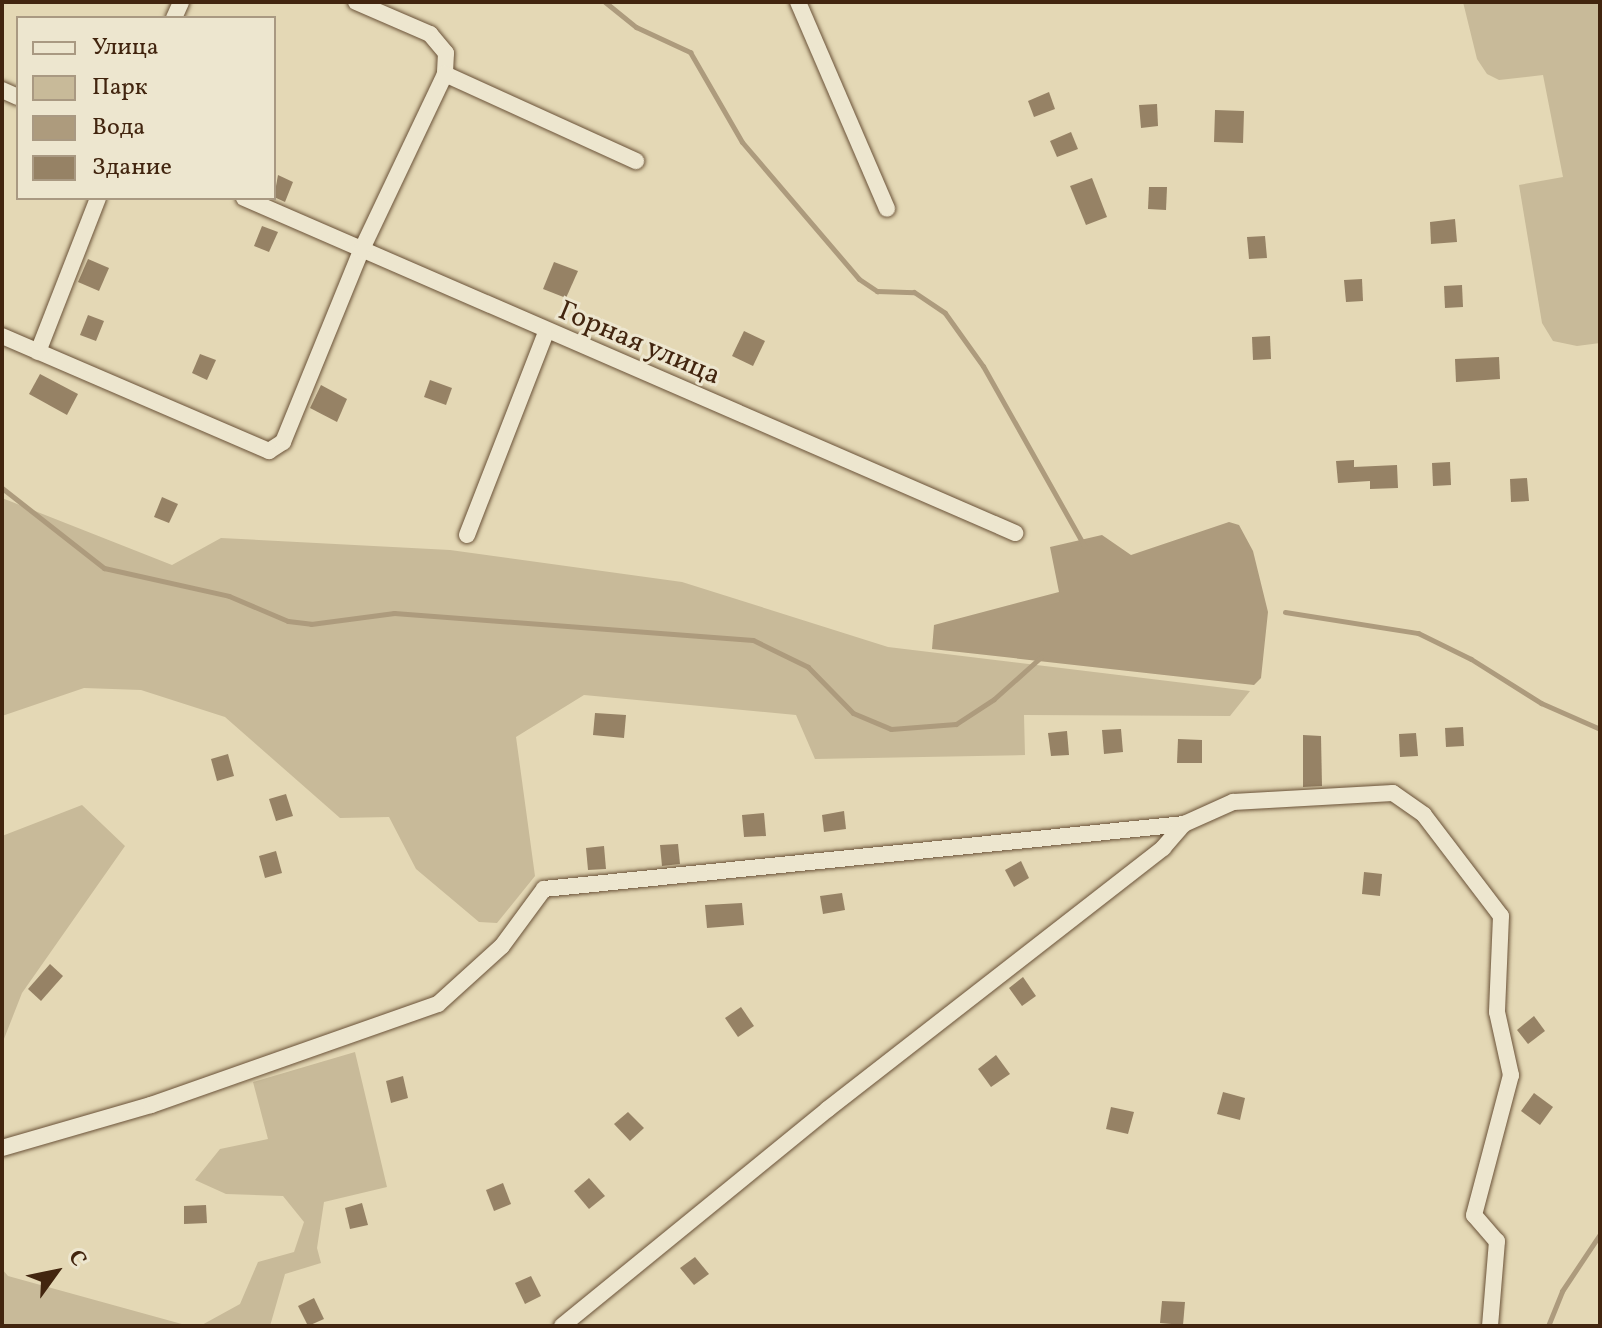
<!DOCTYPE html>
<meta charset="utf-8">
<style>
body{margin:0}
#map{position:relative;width:1602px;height:1328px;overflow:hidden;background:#e4d8b5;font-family:Vollkorn,serif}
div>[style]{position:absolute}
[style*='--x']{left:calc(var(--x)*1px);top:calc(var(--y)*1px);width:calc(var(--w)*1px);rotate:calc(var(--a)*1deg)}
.green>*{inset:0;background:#c8ba99}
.water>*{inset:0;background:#ad9b7d}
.stream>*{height:5px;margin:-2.5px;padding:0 2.5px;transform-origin:2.5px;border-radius:2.5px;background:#ad9b7d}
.building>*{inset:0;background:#968265}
.roads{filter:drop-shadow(0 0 2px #6a5238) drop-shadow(0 0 2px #6a5238)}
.minor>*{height:16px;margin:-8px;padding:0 8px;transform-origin:8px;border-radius:8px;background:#ede6cf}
span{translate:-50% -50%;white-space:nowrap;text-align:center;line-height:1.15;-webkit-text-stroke:6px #ede6cf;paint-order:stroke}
.street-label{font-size:28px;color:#42250f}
.frame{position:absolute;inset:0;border:4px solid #42250f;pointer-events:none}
.legend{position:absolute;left:16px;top:16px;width:260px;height:184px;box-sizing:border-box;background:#ede6cf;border:2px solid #a99982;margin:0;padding:10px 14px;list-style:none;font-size:24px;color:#42250f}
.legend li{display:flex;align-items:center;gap:16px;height:40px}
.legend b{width:40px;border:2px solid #a99982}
.north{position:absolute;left:16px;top:1232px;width:80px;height:80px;-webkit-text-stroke:6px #ede6cf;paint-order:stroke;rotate:57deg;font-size:22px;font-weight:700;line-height:32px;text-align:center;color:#42250f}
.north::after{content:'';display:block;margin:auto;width:28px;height:36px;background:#42250f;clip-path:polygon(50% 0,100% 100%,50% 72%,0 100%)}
</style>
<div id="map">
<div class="green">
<div style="clip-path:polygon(1463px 2px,1600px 2px,1600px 343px,1577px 346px,1553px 341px,1542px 323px,1519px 185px,1563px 177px,1543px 75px,1499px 80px,1487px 74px,1477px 59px)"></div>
<div style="clip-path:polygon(2px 498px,172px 565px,221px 538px,450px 550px,682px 582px,888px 647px,1250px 691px,1230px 716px,1024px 715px,1025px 755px,815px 759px,796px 715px,584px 695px,516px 737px,535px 876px,497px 923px,479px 922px,416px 869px,389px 817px,340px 818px,225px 717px,141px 690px,84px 688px,2px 716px)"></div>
<div style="clip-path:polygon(82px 805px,125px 846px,22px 993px,2px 1044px,2px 836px)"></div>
<div style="clip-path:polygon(355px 1052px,387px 1187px,324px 1202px,317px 1248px,321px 1263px,285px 1274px,270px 1326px,200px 1326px,240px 1304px,258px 1262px,294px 1252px,304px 1222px,283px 1196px,226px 1194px,195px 1180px,220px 1149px,268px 1139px,253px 1082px)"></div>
<div style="clip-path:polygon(2px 1269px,8px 1276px,189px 1326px,2px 1326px)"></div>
</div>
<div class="water">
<div style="clip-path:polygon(1229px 522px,1239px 525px,1253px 551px,1268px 612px,1261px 678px,1254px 685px,932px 649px,934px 625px,1059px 592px,1050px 547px,1102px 535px,1131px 555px)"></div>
</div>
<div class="stream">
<div style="--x:605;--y:2;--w:40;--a:39"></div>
<div style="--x:636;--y:27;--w:60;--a:24.8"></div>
<div style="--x:690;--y:52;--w:104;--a:60"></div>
<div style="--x:742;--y:142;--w:180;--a:49.5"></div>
<div style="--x:859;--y:279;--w:22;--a:34"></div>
<div style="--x:877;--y:291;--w:37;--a:2"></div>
<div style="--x:914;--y:292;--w:37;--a:34"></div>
<div style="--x:945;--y:313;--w:65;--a:54.4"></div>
<div style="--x:983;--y:366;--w:206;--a:60.6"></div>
<div style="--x:2;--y:488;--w:130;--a:38.1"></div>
<div style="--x:104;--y:568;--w:128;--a:12.6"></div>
<div style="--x:229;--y:596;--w:64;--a:23"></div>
<div style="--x:288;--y:621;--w:23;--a:7"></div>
<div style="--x:311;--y:624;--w:84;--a:-7.5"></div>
<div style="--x:394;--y:613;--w:360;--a:4.3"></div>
<div style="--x:753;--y:640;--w:61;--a:26.1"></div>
<div style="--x:808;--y:667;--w:64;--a:45.6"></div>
<div style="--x:853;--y:713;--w:41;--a:22.8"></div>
<div style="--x:891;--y:729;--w:65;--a:-4.4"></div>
<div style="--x:956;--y:724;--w:45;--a:-33.3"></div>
<div style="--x:994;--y:699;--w:63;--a:-41.8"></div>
<div style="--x:1285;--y:612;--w:135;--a:9"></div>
<div style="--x:1418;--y:633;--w:59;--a:26.1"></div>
<div style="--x:1471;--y:659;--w:83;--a:32.2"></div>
<div style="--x:1541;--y:703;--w:64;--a:23.8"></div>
<div style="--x:1548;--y:1326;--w:38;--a:-68"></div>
<div style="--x:1562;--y:1291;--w:69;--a:-56.3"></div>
</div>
<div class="building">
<div style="clip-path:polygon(1049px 92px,1055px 109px,1034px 117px,1028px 101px)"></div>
<div style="clip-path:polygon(1157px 104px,1158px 126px,1141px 128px,1139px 105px)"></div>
<div style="clip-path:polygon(1215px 110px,1244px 111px,1243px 143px,1214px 142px)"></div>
<div style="clip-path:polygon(1071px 132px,1078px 149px,1057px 157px,1050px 141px)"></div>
<div style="clip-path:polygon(278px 175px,293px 182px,285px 202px,274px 197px)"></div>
<div style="clip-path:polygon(1092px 178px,1107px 217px,1086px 225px,1070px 186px)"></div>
<div style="clip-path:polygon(1149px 187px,1167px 187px,1166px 210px,1148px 209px)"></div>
<div style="clip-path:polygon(1455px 219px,1457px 242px,1431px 244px,1430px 222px)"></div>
<div style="clip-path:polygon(262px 226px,278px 232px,269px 252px,254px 246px)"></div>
<div style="clip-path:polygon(1265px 236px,1267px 258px,1249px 259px,1247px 237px)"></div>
<div style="clip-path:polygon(88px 259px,109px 268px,99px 291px,78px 282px)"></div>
<div style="clip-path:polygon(554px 262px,578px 271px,566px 298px,543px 289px)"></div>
<div style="clip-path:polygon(1362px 279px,1363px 301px,1346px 302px,1344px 280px)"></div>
<div style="clip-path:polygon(1462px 285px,1463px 307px,1445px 308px,1444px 286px)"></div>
<div style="clip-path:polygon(88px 315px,104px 321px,96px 341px,80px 335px)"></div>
<div style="clip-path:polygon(744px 331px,765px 341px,753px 366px,732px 356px)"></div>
<div style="clip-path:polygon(1270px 336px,1271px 359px,1253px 360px,1252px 337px)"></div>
<div style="clip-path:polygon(200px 354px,216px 360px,207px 380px,192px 373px)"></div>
<div style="clip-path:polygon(1499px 357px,1500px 379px,1456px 382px,1455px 359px)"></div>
<div style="clip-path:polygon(40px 374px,78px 394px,67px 415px,29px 394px)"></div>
<div style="clip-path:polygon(430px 380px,452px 388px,446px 405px,424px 397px)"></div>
<div style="clip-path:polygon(321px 385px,347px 399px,337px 422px,310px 408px)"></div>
<div style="clip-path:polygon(1354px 460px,1354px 467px,1397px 465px,1398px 488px,1370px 489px,1370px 481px,1338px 483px,1336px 461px)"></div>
<div style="clip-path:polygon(1450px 462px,1451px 485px,1433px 486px,1432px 463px)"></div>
<div style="clip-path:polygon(1527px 478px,1529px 501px,1511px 502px,1510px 479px)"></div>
<div style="clip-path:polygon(162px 497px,178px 504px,169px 523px,154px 517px)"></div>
<div style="clip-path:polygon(595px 713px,626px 715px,624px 738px,593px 735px)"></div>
<div style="clip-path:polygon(1463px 727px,1464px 746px,1446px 747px,1445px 728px)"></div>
<div style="clip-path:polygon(1121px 729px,1123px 752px,1104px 754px,1102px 730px)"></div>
<div style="clip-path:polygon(1067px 731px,1069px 755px,1051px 756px,1048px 733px)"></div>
<div style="clip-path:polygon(1416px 733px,1418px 756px,1400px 757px,1399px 734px)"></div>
<div style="clip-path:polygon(1303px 735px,1321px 736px,1322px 786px,1303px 787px)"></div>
<div style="clip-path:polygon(1178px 739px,1202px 740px,1202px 763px,1177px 763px)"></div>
<div style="clip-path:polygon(228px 754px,234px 776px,217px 781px,211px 759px)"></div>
<div style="clip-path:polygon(286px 794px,293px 816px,276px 821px,269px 799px)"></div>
<div style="clip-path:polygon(844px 811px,846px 829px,824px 832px,822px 815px)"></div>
<div style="clip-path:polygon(764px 813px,766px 836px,744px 837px,742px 815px)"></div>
<div style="clip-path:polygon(678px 844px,680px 864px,662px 866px,660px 845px)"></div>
<div style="clip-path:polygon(604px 846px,606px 869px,588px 870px,586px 848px)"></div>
<div style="clip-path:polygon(276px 851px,282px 873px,265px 878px,259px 856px)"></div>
<div style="clip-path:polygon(1021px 861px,1029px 878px,1014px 887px,1005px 870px)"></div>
<div style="clip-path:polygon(1364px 872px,1382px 874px,1380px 896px,1362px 894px)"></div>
<div style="clip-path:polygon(842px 893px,845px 910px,823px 914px,820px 896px)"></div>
<div style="clip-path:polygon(742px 903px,744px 925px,707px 928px,705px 905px)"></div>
<div style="clip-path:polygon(50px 964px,63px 976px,41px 1001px,28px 989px)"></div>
<div style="clip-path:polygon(1023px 977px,1036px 996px,1022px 1006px,1009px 988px)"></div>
<div style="clip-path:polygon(741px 1007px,754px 1026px,738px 1037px,725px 1018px)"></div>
<div style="clip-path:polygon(1534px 1016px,1545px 1031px,1528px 1044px,1517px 1030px)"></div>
<div style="clip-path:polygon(996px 1055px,1010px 1074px,991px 1087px,978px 1069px)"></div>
<div style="clip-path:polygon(403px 1076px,408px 1098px,391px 1103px,386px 1081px)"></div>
<div style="clip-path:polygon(1223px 1092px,1245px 1098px,1240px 1120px,1217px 1114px)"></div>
<div style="clip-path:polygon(1534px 1093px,1553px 1107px,1540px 1125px,1521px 1111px)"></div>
<div style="clip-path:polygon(1111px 1107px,1134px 1112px,1128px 1134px,1106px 1129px)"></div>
<div style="clip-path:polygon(628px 1112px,644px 1128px,630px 1141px,614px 1124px)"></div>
<div style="clip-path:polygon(589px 1178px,605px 1196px,589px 1209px,574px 1191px)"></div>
<div style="clip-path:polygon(503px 1183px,511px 1204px,494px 1211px,486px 1190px)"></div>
<div style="clip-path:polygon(362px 1203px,368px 1225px,350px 1229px,345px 1208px)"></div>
<div style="clip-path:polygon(206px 1205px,207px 1223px,184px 1224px,184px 1206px)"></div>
<div style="clip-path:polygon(695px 1257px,709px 1274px,694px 1285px,680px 1268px)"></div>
<div style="clip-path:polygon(531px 1276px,541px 1296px,525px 1304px,515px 1283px)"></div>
<div style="clip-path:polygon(314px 1298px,324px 1319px,308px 1326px,298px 1306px)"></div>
<div style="clip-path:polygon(1162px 1301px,1185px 1302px,1183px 1325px,1160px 1323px)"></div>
</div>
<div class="roads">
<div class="minor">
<div style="--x:356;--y:2;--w:81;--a:23.4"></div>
<div style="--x:430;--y:34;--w:25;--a:50"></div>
<div style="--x:446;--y:53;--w:21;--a:93"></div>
<div style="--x:445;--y:74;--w:210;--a:24.5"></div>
<div style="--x:798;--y:2;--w:225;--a:66.7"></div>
<div style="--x:174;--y:18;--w:17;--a:-66"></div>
<div style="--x:2;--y:90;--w:17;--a:24"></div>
<div style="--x:244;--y:198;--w:841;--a:23.48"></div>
<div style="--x:2;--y:336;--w:291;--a:23.3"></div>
<div style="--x:269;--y:451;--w:17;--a:-33"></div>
<div style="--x:283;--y:442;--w:206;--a:-67.8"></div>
<div style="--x:361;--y:251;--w:196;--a:-64.6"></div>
<div style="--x:38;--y:352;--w:165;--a:-68.7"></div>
<div style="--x:467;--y:535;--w:218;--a:-68.7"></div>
<div style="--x:2;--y:1148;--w:155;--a:-16.1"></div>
<div style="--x:151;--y:1105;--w:304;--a:-19.4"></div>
<div style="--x:438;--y:1004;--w:86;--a:-42.2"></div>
<div style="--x:502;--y:946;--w:71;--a:-53.6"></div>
<div style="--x:544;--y:889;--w:643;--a:-5.8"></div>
<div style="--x:1184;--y:824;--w:54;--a:-24.2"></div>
<div style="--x:1233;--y:802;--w:160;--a:-3.2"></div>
<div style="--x:1393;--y:793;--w:38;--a:35"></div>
<div style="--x:1424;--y:815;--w:127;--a:52.7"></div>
<div style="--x:1501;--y:916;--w:96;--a:92.4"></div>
<div style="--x:1497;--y:1012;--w:65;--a:77.5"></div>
<div style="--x:1511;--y:1075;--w:145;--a:104.8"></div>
<div style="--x:1474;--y:1215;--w:35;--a:49"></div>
<div style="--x:1497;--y:1241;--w:85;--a:94.7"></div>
<div style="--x:562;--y:1326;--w:343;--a:-39.2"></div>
<div style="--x:828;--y:1109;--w:425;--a:-37.9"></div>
<div style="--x:1163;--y:848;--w:32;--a:-49"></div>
</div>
</div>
<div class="street-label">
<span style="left:639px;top:344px;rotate:23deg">Горная улица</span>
</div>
<div class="frame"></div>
<ul class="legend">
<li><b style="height:10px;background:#ede6cf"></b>Улица</li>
<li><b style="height:22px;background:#c8ba99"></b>Парк</li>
<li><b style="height:22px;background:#ad9b7d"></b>Вода</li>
<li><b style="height:22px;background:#968265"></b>Здание</li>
</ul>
<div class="north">С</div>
</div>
